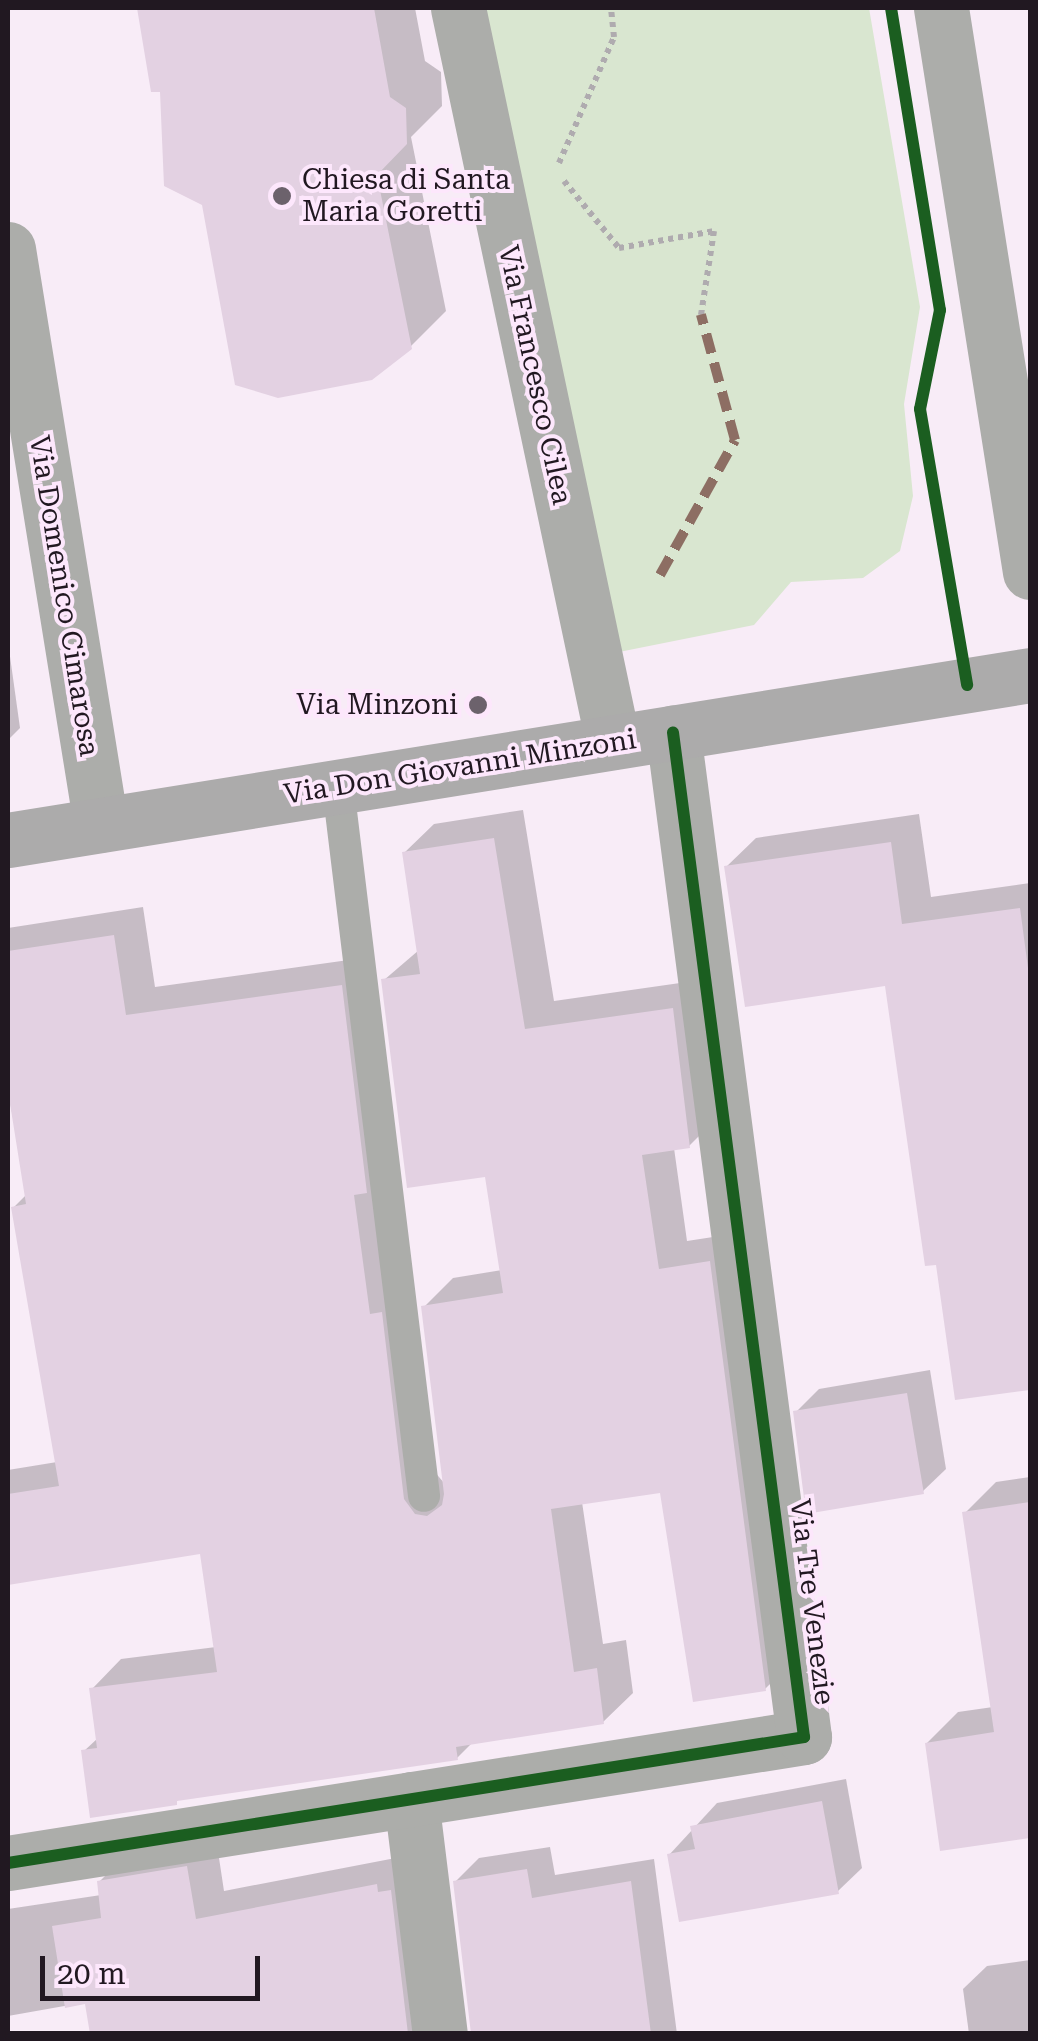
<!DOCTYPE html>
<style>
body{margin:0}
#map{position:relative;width:1038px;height:2041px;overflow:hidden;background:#f8ecf7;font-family:"Roboto Serif",serif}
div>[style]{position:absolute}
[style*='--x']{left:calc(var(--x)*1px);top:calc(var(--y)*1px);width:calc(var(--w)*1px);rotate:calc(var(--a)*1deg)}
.green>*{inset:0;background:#d9e6d0}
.shadow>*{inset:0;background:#0003}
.building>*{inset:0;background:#e3d1e2}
.path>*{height:6px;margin-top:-3px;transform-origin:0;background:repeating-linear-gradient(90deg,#afabaf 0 5px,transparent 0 10px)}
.lane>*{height:32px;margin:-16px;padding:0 16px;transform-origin:16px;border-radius:16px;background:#acadaa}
.street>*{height:55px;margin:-27.5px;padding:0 27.5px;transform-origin:27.5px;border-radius:27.5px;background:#acadaa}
.secondary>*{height:55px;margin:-27.5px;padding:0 27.5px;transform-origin:27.5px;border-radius:27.5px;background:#acabab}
.quiet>*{height:10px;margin-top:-5px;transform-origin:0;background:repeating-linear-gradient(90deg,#8d6e63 0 20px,transparent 0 30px)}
.cycleway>*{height:12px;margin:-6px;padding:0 6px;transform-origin:6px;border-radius:6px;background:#1b5e20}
.dots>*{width:28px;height:28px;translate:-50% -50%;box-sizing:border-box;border:5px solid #fde7fc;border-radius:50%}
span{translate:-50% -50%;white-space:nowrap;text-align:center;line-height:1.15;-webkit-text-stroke:8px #fde7fc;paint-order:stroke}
.poi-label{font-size:28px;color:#211821}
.left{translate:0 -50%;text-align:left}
.right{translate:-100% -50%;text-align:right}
.street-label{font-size:28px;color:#211821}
.frame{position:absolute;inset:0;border:10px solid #211821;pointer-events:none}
.scale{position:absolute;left:40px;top:1956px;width:220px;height:45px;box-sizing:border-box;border:5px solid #211821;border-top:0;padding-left:12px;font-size:30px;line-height:35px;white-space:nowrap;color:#211821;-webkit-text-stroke:8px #fde7fc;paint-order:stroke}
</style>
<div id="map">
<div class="green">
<div style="clip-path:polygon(483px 8px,869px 8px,920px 307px,904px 404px,913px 496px,900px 551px,863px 578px,791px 582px,754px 625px,619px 652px)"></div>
</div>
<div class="shadow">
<div style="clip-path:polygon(140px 8px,415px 8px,425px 61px,441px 72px,442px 106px,411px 137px,446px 311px,410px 347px,204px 203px,162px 89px,153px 89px)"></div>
<div style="clip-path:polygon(8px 642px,20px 728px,8px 740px)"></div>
<div style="clip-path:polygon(523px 810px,554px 1001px,701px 980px,719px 1116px,689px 1146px,674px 1148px,687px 1241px,739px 1233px,795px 1659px,765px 1689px,662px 1490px,582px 1502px,603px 1644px,626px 1640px,633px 1693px,603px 1722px,473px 1742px,457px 1758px,180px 1798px,176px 1802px,84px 1751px,98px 1738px,92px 1689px,121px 1659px,216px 1647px,202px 1551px,8px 1582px,8px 1470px,57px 1462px,13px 1208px,27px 1194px,8px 1091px,8px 928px,143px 907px,155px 987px,370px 957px,433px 1470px,445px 1484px,424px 1307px,453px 1278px,502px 1270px,487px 1174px,384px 980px,419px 950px,404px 853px,434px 824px)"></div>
<div style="clip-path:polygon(919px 814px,931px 897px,1030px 883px,1030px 1387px,958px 1397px,938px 1262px,887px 983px,726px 867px,756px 838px)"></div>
<div style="clip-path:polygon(930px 1370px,946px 1469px,922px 1492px,796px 1412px,819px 1389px)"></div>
<div style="clip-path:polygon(1030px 1477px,1030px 1835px,943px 1848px,927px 1743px,958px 1712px,993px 1707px,965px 1513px,996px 1482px)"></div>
<div style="clip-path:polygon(846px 1779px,862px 1868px,838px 1891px,669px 1855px,717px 1803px)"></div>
<div style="clip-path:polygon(216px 1838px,224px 1891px,406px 1856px,423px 2034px,92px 2034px,87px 2002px,8px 2016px,8px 1909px,101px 1895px,100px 1881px,129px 1852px)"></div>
<div style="clip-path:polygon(550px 1847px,555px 1875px,654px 1859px,677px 2034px,500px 2034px,455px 1882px,479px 1858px)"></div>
<div style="clip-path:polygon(1030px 1960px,1030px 2034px,969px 2034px,963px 1989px,987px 1966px)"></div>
</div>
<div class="building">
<div style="clip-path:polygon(137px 8px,374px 8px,390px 97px,406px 108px,407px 144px,377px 175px,412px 349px,372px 380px,278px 398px,235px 385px,202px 205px,164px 186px,160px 92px,151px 92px)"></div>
<div style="clip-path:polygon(494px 838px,525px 1029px,673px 1008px,690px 1148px,642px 1155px,659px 1269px,710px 1261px,766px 1691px,693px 1702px,660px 1493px,551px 1509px,574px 1672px,597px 1668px,604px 1724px,456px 1747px,458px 1760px,177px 1801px,177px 1805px,90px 1818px,81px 1750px,97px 1748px,89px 1688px,217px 1672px,200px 1554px,8px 1585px,8px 1494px,59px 1486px,11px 1207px,26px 1204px,8px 1091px,8px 951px,114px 935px,126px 1015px,342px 985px,367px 1193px,354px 1195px,370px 1314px,382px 1312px,404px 1499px,415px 1514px,427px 1516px,442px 1505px,444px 1494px,421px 1306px,503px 1293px,485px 1177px,407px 1188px,381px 979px,420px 974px,402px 852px)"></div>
<div style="clip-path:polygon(891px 842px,902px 924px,1020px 908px,1030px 983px,1030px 1390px,955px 1400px,936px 1265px,925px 1266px,885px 986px,745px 1007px,724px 866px)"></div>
<div style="clip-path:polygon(907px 1393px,924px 1494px,806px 1514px,793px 1411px)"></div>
<div style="clip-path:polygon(1030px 1502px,1030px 1838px,940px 1851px,925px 1743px,994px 1732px,962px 1512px)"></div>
<div style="clip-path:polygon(822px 1801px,839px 1894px,679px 1922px,667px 1854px,695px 1849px,690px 1826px)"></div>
<div style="clip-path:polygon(187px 1866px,196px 1919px,377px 1884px,378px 1892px,391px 1890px,408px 2034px,90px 2034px,85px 2004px,65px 2008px,52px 1926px,101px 1918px,97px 1881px)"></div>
<div style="clip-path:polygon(527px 1869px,532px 1898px,631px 1881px,651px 2034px,471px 2034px,453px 1881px)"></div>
</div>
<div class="path">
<div style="--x:559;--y:163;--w:137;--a:-66.4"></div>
<div style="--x:614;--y:37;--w:29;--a:-96"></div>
<div style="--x:564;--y:181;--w:87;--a:50.6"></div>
<div style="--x:619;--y:248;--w:97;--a:-10.1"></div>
<div style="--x:714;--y:231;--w:85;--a:98.8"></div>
</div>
<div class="lane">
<div style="--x:338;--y:787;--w:714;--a:83.08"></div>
</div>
<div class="street">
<div style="--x:458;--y:8;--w:750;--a:78.08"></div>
<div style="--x:941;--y:8;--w:571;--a:81.03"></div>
<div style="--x:8;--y:249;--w:583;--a:80.83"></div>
<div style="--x:411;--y:1799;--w:237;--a:83"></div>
<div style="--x:8;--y:1863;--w:806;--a:-8.99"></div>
<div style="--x:804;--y:1737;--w:1013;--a:-97.43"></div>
</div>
<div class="secondary">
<div style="--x:8;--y:840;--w:1035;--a:-9.17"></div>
</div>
<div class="quiet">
<div style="--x:660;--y:575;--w:154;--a:-60.9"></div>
<div style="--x:735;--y:440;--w:130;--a:-105.2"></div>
</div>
<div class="cycleway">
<div style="--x:891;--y:8;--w:306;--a:80.8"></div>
<div style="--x:940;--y:310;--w:101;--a:101.4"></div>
<div style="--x:920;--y:409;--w:280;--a:80.3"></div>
<div style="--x:8;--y:1863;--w:806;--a:-8.99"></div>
<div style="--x:804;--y:1737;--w:1013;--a:-97.43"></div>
</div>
<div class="dots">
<div style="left:282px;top:196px;background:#6c626c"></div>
<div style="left:478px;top:705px;background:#6c626c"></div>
</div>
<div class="poi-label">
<span class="left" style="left:302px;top:196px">Chiesa di Santa<br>Maria Goretti</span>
<span class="right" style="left:458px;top:705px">Via Minzoni</span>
</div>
<div class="street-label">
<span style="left:535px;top:375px;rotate:78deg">Via Francesco Cilea</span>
<span style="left:64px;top:596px;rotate:81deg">Via Domenico Cimarosa</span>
<span style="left:460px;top:767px;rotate:-9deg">Via Don Giovanni Minzoni</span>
<span style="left:812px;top:1602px;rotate:83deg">Via Tre Venezie</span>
</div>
<div class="frame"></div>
<div class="scale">20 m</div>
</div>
